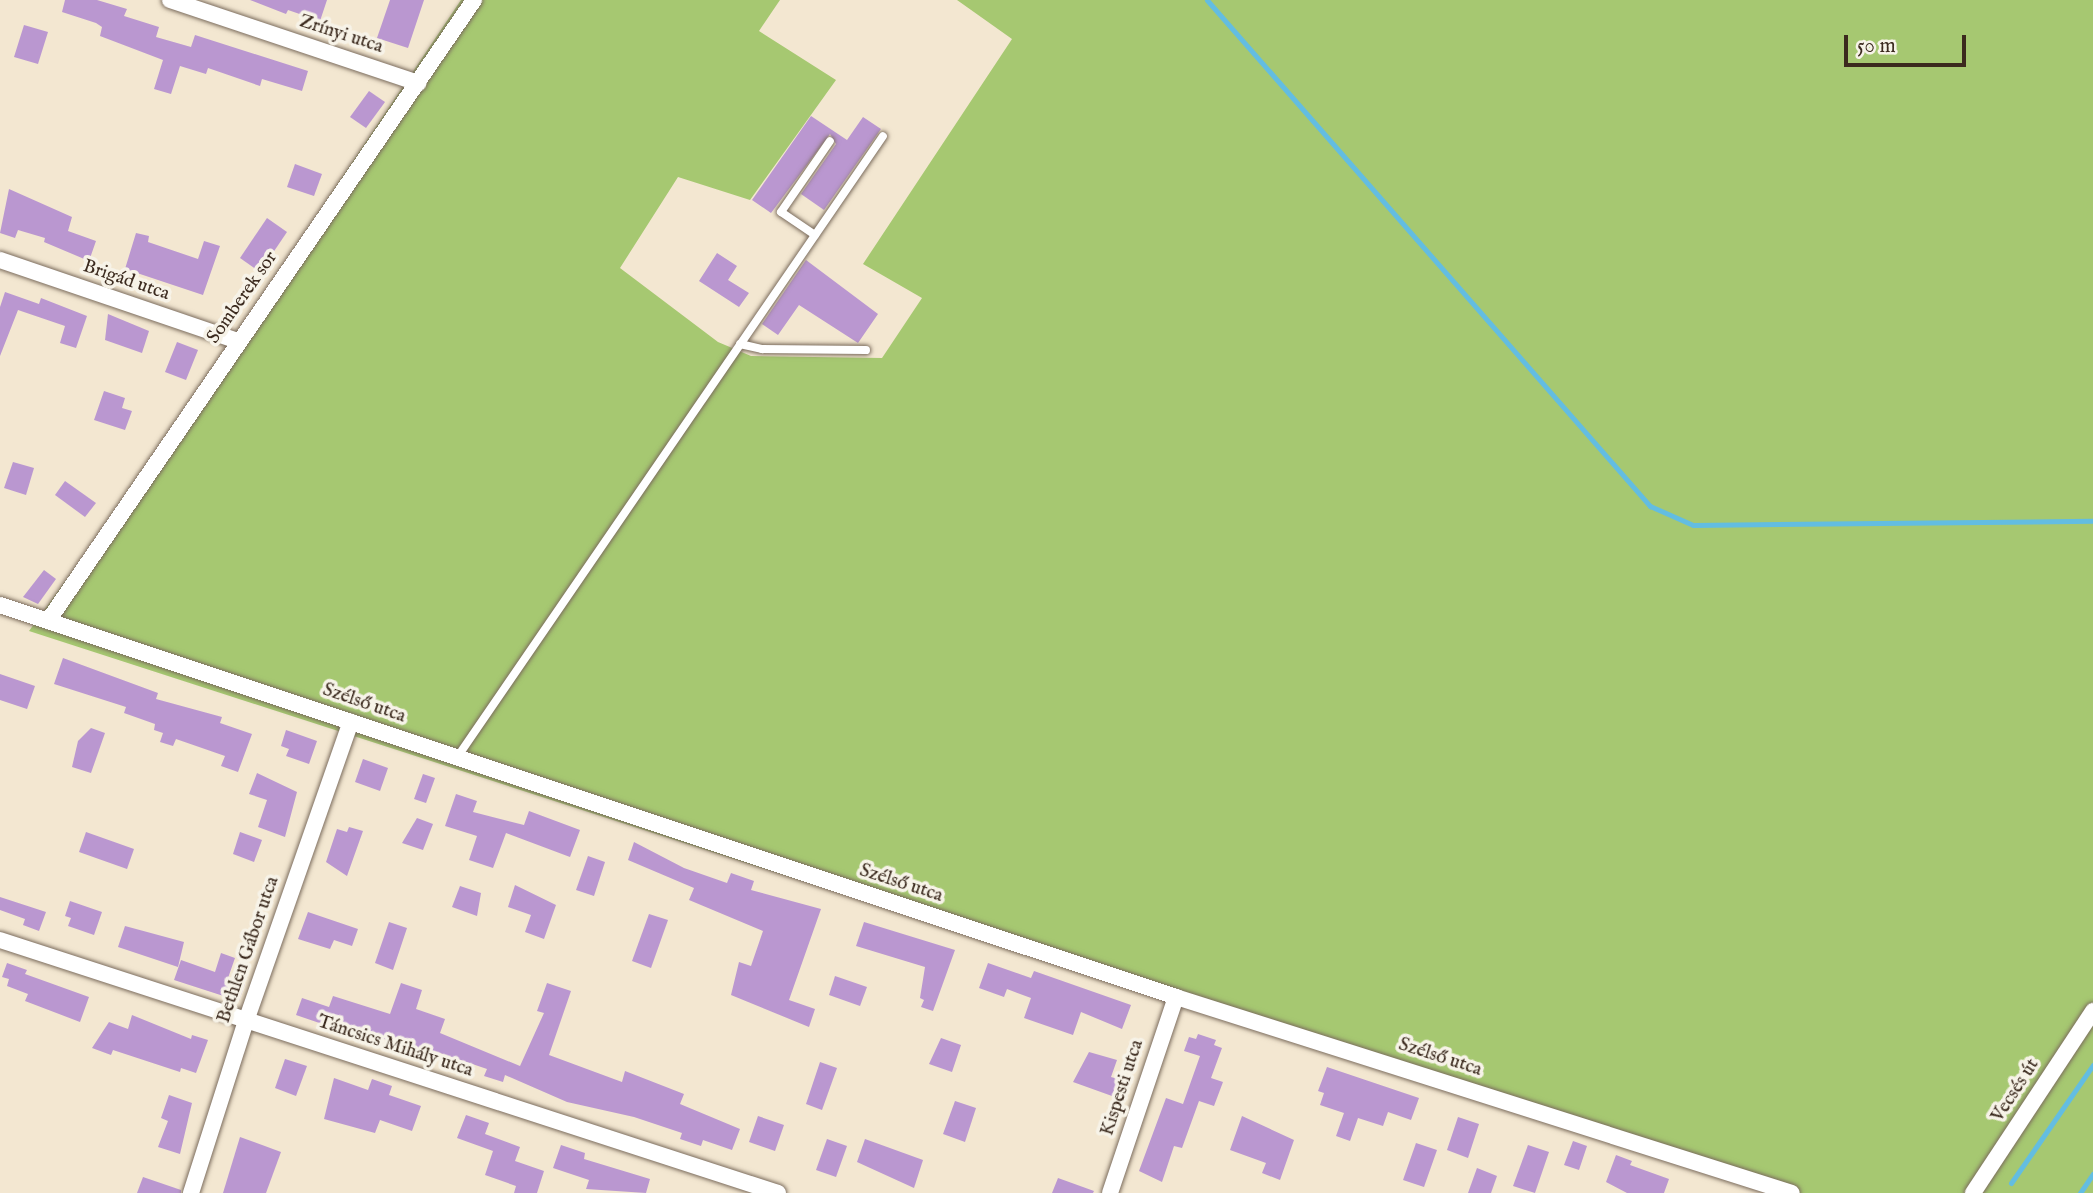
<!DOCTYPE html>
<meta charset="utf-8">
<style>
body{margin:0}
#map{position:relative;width:2093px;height:1193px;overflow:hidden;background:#f3e7d1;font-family:"IM FELL English",serif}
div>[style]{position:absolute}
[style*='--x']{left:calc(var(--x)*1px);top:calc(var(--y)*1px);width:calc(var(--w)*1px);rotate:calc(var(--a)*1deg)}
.green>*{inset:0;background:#a6c871}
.stream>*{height:5px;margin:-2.5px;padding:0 2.5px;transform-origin:2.5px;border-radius:2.5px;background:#63bde1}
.building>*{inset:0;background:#ba97d0}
.roads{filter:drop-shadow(0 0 2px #7b6c5d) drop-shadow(0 0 2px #7b6c5d)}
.lane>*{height:8px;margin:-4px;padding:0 4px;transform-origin:4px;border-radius:4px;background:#fff}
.street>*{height:16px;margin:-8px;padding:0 8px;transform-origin:8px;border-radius:8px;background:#fff}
span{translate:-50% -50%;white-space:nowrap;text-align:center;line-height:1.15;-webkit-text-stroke:7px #f7f3e8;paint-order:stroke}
.street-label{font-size:19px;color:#3b2a1e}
.scale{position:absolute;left:1844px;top:35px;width:122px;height:32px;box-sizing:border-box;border:4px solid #3b2a1e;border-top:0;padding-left:9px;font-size:21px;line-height:24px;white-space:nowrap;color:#3b2a1e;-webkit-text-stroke:5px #f7f3e8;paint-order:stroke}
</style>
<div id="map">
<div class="green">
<div style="clip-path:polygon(461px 0,780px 0,759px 31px,836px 80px,750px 200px,678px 177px,620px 268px,718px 342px,751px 356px,882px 358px,922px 298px,863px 264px,1012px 39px,957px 0,2093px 0,2093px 1193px,1767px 1193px,29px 631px,146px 470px)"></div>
</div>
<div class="stream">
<div style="--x:1207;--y:0;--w:673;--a:48.8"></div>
<div style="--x:1650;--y:506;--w:47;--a:23.8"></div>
<div style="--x:1693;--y:525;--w:400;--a:-0.6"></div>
<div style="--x:2011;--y:1183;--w:144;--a:-55.2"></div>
<div style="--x:2080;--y:1193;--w:23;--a:-56"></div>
</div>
<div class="building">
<div style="clip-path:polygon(65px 0,97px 0,127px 9px,124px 16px,159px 27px,156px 37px,191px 47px,195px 35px,308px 71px,302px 91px,262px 79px,260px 86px,208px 68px,206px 74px,180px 66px,171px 94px,154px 89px,163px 60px,100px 36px,102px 27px,96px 23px,62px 12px)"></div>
<div style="clip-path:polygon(250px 0,327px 0,320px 21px,288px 10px,286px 14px)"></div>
<div style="clip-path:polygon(390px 0,424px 0,408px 48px,377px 38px)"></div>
<div style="clip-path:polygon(24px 25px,48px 32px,38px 64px,14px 57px)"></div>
<div style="clip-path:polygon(369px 91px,385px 102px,366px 128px,350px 117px)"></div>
<div style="clip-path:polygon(811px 116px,847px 140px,863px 117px,881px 129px,824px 210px,801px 194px,836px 144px,830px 134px,771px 213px,752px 200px)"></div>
<div style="clip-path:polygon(295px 164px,322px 174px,314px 196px,287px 187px)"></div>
<div style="clip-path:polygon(9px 189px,72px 217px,68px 231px,96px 241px,89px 261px,44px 242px,45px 238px,18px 230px,15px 238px,0 233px)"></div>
<div style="clip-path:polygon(267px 218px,287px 232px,260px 272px,240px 258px)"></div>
<div style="clip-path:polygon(136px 233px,149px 236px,148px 242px,198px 259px,204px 241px,220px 246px,203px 295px,125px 269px)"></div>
<div style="clip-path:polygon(717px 253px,737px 266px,728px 280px,749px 293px,739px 307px,699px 281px)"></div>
<div style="clip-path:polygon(806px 260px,878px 314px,858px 343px,799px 305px,778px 335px,762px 324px)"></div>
<div style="clip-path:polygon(5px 292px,39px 304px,41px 298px,87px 316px,76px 348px,60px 343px,65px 326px,18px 310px,0 356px,0 307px)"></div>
<div style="clip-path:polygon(108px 314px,149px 331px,142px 353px,105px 340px)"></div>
<div style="clip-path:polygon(177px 342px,198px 350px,186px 380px,165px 372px)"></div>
<div style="clip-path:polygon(104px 391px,125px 398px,122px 408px,132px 411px,125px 430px,94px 420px)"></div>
<div style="clip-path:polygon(13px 462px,34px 468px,26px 495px,4px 488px)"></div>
<div style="clip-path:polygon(65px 481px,96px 503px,85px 517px,55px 495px)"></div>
<div style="clip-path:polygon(44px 570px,56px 579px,38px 604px,23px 597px)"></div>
<div style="clip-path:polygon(63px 658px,158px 693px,156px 699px,222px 717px,220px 723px,252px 734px,238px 772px,221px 766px,225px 756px,176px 739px,173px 746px,160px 742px,163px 733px,154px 730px,155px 724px,124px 713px,126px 707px,54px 684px)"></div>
<div style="clip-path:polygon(0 674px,35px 686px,27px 709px,0 700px)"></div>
<div style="clip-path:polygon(91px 728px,105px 733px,91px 773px,72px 767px,78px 741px)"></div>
<div style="clip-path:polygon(286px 730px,317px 741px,309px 764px,286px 756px,289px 749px,281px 746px)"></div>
<div style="clip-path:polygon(363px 759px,388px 768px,380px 791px,355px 782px)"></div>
<div style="clip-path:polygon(257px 773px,297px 792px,285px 837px,258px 827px,267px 800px,249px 794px)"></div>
<div style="clip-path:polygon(423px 774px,435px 778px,426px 803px,414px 799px)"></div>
<div style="clip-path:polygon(456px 794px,477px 801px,473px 812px,524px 825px,529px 811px,580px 830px,570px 857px,506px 833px,493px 868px,469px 860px,477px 836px,445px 826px)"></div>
<div style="clip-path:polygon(417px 818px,433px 824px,423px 850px,402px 843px)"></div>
<div style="clip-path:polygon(349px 827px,363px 831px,347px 876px,326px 862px,337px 829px,347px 832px)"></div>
<div style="clip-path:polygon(86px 832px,134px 849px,127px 869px,79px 852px)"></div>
<div style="clip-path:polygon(240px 832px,262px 840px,254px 862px,233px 854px)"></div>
<div style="clip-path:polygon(634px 842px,684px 868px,727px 883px,731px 873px,754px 881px,751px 890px,821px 909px,789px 1000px,815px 1009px,809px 1027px,731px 995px,739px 962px,751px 966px,763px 931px,689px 900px,694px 888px,628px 860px)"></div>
<div style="clip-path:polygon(588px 856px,605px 862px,594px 896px,576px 890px)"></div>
<div style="clip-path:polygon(515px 885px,556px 905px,544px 939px,525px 932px,531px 915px,508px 907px)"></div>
<div style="clip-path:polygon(460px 886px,481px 893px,477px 916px,452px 907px)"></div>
<div style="clip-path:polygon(0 897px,46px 912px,39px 931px,23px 925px,25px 919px,0 910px)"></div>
<div style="clip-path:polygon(70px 901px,102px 912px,94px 935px,68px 926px,71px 918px,65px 916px)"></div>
<div style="clip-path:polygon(308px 912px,358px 929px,352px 946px,334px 940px,330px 949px,298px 939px)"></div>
<div style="clip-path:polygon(649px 914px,668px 920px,651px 968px,632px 961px)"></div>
<div style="clip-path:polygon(389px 922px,407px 928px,393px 970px,375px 963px)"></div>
<div style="clip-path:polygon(864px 922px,955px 950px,933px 1011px,921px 1007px,924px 1000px,920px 998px,925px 967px,856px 946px)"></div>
<div style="clip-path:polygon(125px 926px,184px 942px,178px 967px,118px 947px)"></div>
<div style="clip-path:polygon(221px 953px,235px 958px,228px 978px,245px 984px,239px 1001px,174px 980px,181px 960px,215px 972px)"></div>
<div style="clip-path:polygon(7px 963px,27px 970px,25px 974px,89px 997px,80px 1022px,25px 1001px,28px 994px,7px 986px,9px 979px,2px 977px)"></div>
<div style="clip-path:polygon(988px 963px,1031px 978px,1034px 971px,1131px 1005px,1122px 1029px,1081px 1012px,1073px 1035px,1024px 1018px,1031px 998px,1007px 989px,1004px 997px,979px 988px)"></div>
<div style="clip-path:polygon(835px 976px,867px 987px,860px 1006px,829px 995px)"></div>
<div style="clip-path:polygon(401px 983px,422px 990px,416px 1009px,445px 1019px,440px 1033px,520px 1066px,544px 1013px,537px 1011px,547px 983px,571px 991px,549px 1055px,622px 1082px,625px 1071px,684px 1094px,680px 1104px,740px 1129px,732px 1150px,703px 1140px,701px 1146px,680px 1139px,682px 1133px,634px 1117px,567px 1102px,505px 1075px,503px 1082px,484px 1076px,487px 1069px,434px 1051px,432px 1058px,339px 1021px,337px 1029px,296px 1015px,302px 998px,329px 1007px,333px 996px,390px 1014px)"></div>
<div style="clip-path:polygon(132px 1015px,191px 1039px,192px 1035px,208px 1040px,196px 1073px,181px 1068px,180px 1072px,113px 1050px,111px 1055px,92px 1048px,109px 1022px,128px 1029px)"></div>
<div style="clip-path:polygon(1198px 1034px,1216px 1040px,1214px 1045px,1222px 1048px,1211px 1078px,1223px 1082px,1214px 1106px,1199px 1101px,1182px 1148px,1174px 1146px,1162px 1182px,1139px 1171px,1166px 1098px,1183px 1104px,1200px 1056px,1184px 1051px,1189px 1037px,1196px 1039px)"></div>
<div style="clip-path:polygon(941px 1038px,961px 1045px,952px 1072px,929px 1064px)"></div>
<div style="clip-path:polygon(1089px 1052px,1117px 1060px,1111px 1077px,1118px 1079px,1112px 1096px,1073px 1082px)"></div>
<div style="clip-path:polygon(285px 1059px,307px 1066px,296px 1096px,275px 1088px)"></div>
<div style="clip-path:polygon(820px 1062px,837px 1068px,822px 1110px,806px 1104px)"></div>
<div style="clip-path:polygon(1327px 1067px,1419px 1098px,1411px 1120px,1388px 1112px,1383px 1126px,1358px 1118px,1350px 1141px,1336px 1136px,1344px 1113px,1320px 1105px,1324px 1093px,1318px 1091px)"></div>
<div style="clip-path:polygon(334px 1078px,368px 1090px,372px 1079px,392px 1086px,389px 1095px,421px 1106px,412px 1131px,380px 1120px,375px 1133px,324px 1119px)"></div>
<div style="clip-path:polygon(169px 1095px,192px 1103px,180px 1154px,158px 1147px,168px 1121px,161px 1118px)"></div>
<div style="clip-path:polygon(955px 1101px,976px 1108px,965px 1142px,943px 1134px)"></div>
<div style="clip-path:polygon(466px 1115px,489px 1123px,485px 1134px,520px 1147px,515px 1161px,544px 1171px,537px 1193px,514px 1193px,516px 1186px,485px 1175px,493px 1151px,457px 1138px)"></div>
<div style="clip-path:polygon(758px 1116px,784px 1125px,775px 1151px,749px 1142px)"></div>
<div style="clip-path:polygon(1242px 1116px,1294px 1140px,1280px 1180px,1262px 1173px,1266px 1163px,1230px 1150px)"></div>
<div style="clip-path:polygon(1458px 1117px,1479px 1124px,1468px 1158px,1447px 1150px)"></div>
<div style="clip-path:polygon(240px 1137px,281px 1152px,266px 1193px,223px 1193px)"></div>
<div style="clip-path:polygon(827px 1139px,847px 1146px,836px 1177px,816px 1170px)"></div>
<div style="clip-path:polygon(865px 1139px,923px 1160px,914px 1188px,857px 1162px)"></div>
<div style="clip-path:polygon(1573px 1141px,1587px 1146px,1579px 1170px,1564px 1165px)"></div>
<div style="clip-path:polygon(1416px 1143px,1437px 1150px,1424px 1187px,1403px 1180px)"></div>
<div style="clip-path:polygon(561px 1145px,585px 1153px,584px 1159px,650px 1179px,646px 1193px,586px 1189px,589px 1180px,553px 1168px)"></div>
<div style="clip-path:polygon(1528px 1145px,1549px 1152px,1535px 1193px,1513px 1186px)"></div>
<div style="clip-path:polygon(1616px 1155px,1632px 1161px,1630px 1165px,1669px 1179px,1664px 1193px,1627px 1193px,1606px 1182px)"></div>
<div style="clip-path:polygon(1477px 1168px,1497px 1176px,1491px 1193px,1468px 1193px)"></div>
<div style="clip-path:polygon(143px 1177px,181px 1190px,181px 1193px,137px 1193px)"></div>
<div style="clip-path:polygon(1058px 1178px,1094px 1191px,1093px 1193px,1052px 1193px)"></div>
</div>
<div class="roads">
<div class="lane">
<div style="--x:815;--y:235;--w:41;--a:-145.9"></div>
<div style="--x:781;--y:212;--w:86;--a:-55.4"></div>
<div style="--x:740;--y:344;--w:23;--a:13"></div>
<div style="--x:762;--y:349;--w:104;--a:0.6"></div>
<div style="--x:456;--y:759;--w:755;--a:-55.57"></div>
</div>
<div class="street">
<div style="--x:170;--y:0;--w:262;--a:18.5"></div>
<div style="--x:0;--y:260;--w:251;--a:18.8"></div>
<div style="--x:0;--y:605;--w:1240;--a:18.43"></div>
<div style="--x:1176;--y:997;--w:646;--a:17.65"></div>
<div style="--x:48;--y:621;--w:753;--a:-55.55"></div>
<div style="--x:0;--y:940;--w:818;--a:18.01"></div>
<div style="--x:191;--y:1193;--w:181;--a:-72.3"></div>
<div style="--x:246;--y:1021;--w:317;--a:-70.7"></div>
<div style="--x:1110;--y:1193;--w:207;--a:-71.4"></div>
<div style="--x:1973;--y:1193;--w:218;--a:-56.6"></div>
</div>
</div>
<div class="street-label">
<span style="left:341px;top:35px;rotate:18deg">Zrínyi utca</span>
<span style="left:126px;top:281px;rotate:19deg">Brigád utca</span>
<span style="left:243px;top:298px;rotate:-55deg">Somberek sor</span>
<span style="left:364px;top:704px;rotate:19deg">Szélső utca</span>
<span style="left:901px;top:884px;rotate:18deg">Szélső utca</span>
<span style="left:249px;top:950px;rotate:-71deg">Bethlen Gábor utca</span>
<span style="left:395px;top:1047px;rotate:18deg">Táncsics Mihály utca</span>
<span style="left:1440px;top:1058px;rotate:18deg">Szélső utca</span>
<span style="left:1123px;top:1088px;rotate:-72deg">Kispesti utca</span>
<span style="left:2016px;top:1091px;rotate:-57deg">Vecsés út</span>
</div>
<div class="scale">50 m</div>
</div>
